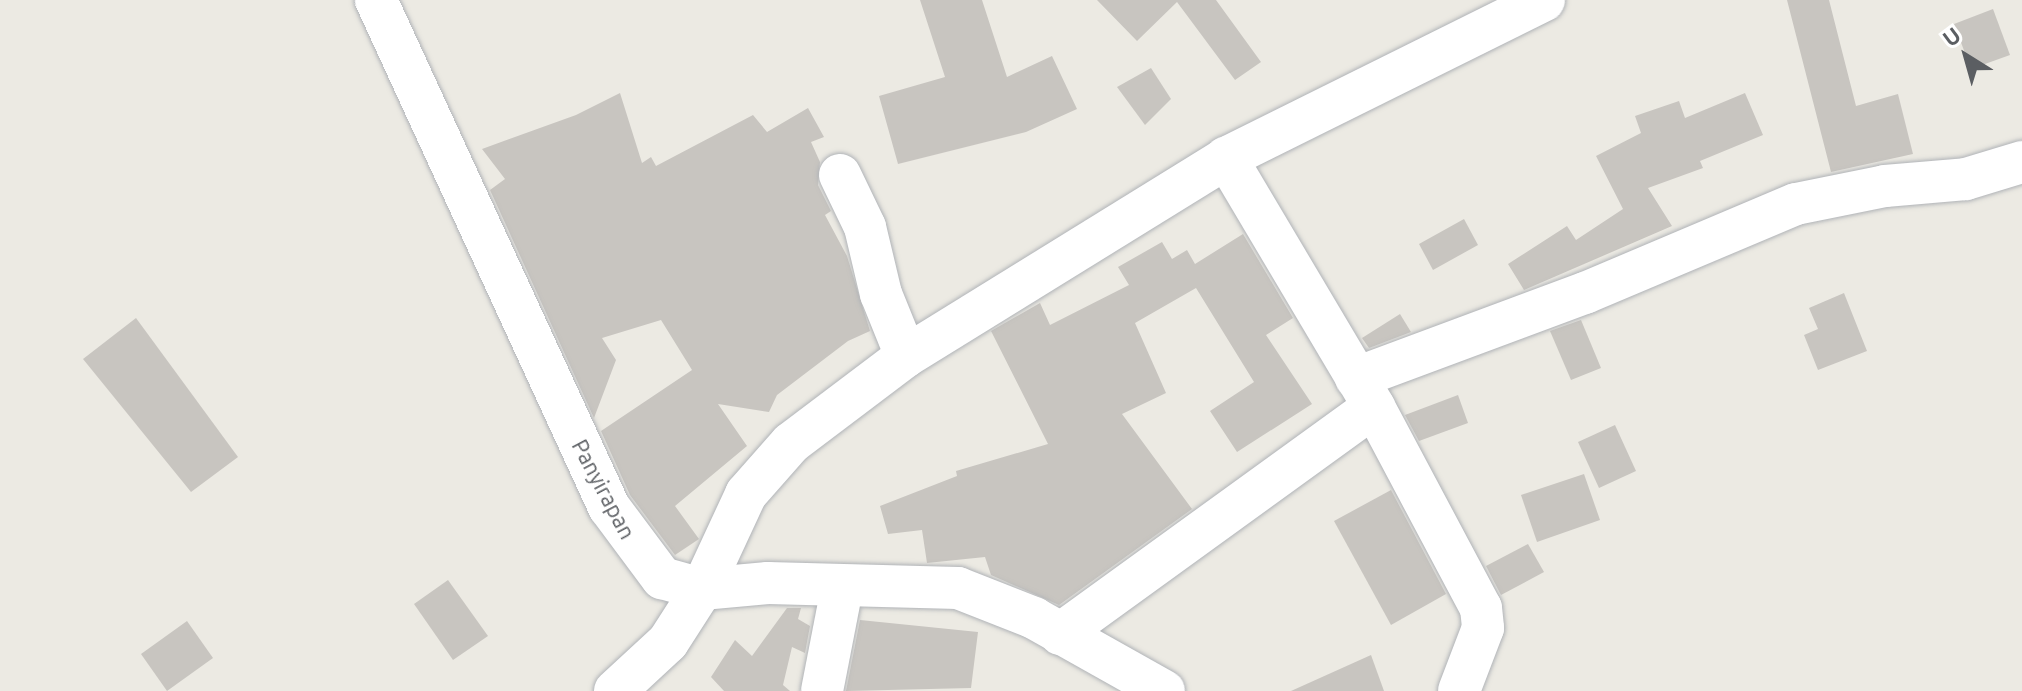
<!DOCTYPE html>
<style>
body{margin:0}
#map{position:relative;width:2022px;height:691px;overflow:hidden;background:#eceae3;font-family:Ubuntu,sans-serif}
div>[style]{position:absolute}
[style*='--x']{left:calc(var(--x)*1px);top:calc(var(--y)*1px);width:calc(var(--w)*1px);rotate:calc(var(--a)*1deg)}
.building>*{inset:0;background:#c8c5c0}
.roads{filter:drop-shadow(0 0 2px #b0b3b7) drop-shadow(0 0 2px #b0b3b7)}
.minor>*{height:42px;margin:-21px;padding:0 21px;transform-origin:21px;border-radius:21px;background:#fff}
span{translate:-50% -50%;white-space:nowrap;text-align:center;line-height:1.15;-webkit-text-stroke:8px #fff;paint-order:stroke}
.street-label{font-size:22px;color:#5b5e62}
.north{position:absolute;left:1926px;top:16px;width:80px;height:80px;-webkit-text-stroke:6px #fff;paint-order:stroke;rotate:323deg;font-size:22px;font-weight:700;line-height:32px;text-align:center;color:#5b5e62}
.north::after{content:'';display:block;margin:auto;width:28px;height:36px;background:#5b5e62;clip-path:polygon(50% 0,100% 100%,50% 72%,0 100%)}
</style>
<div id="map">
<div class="building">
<div style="clip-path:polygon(920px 0,982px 0,1007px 77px,1052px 56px,1077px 109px,1026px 132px,898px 164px,879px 96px,945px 77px)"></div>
<div style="clip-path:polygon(1097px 0,1216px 0,1261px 62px,1235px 80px,1177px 2px,1137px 41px)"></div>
<div style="clip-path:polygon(1787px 0,1829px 0,1856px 106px,1898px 94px,1913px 154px,1831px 172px)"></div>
<div style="clip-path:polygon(1993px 9px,2010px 55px,1971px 69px,1954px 24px)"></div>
<div style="clip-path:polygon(1151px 68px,1171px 99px,1145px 125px,1117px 87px)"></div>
<div style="clip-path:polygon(620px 93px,642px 163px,651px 157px,656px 166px,753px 115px,767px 132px,808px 108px,824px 137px,811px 142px,820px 162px,818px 185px,831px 211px,825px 215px,847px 256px,870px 331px,848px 341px,777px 395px,769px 412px,718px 404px,747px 446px,675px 506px,699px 539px,675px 555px,630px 495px,601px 431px,692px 370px,661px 320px,602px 338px,616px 360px,594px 418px,490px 190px,505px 179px,482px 149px,576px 115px)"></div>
<div style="clip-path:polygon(1745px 93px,1763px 135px,1700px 161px,1703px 168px,1648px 188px,1672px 226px,1524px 290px,1508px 264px,1567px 226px,1576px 240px,1623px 209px,1596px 156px,1641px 133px,1635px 116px,1679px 101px,1685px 118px)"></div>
<div style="clip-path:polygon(1464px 219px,1478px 245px,1433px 270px,1419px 244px)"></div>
<div style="clip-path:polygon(1243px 234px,1293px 318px,1266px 335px,1312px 404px,1237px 452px,1210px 411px,1254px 382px,1196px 288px,1135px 323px,1166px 393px,1122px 414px,1192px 509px,1059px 605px,991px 575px,985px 557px,927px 563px,922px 530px,888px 534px,880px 506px,957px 476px,956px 471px,1048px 444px,991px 331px,1040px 303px,1050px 325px,1129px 285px,1118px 267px,1162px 242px,1172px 259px,1187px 250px,1195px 264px)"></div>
<div style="clip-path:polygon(1844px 293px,1867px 351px,1818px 370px,1804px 335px,1818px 329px,1809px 308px)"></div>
<div style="clip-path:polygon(1400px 314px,1411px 332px,1369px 348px,1362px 338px)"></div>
<div style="clip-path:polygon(136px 318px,238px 457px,191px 492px,83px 359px)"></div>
<div style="clip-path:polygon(1581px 320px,1601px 368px,1571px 380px,1550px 331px)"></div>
<div style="clip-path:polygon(1458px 395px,1468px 423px,1419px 441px,1405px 415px)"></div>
<div style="clip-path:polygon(1615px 425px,1636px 471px,1599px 488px,1578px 442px)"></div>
<div style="clip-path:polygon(1584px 474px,1600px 520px,1537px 542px,1521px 495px)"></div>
<div style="clip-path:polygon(1391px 490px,1446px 594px,1391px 625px,1334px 521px)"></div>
<div style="clip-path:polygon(1528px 544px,1544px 572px,1501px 595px,1486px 566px)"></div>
<div style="clip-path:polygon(448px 580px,488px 636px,453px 660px,414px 604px)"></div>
<div style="clip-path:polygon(787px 608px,801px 608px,798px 619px,810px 626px,805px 653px,792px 647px,783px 685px,790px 691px,724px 691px,711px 677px,735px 640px,752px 656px)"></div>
<div style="clip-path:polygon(860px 620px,978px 632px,971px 688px,846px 691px)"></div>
<div style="clip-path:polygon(187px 621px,213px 658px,167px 691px,141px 654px)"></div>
<div style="clip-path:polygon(1371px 655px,1384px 691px,1291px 691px)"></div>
</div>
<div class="roads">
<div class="minor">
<div style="--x:376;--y:0;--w:558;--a:65.32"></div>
<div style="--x:609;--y:507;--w:89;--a:53.3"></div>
<div style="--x:662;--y:578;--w:41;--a:15.4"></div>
<div style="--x:702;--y:589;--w:66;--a:-5.2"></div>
<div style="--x:768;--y:583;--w:190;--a:1.5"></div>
<div style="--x:958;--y:588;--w:82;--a:21.5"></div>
<div style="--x:1034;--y:618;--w:149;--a:29.3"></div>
<div style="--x:840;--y:175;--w:58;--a:64.3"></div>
<div style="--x:865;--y:227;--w:69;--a:76.6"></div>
<div style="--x:881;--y:294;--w:67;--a:68"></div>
<div style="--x:1356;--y:378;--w:244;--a:-20.4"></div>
<div style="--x:1585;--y:293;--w:229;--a:-22.9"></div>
<div style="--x:1796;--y:204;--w:91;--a:-11.4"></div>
<div style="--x:1885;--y:186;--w:81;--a:-4.9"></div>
<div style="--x:1966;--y:179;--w:59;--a:-16.9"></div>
<div style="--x:1374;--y:407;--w:228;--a:62"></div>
<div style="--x:1481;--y:608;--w:20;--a:84"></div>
<div style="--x:1483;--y:628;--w:67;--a:110.9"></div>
<div style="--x:1060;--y:634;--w:387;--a:-35.9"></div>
<div style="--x:1374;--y:407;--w:290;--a:-120.7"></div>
<div style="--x:615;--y:691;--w:72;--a:-42.8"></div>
<div style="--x:668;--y:642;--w:63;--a:-57.3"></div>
<div style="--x:702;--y:589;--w:105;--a:-65.1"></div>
<div style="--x:746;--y:494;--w:68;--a:-48.6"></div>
<div style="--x:791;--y:443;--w:144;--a:-37.1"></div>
<div style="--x:906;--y:356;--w:376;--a:-31.7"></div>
<div style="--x:1226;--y:158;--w:355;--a:-26.4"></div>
<div style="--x:822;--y:691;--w:105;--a:-79"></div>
</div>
</div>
<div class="street-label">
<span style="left:604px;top:489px;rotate:62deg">Panyirapan</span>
</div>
<div class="north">U</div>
</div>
